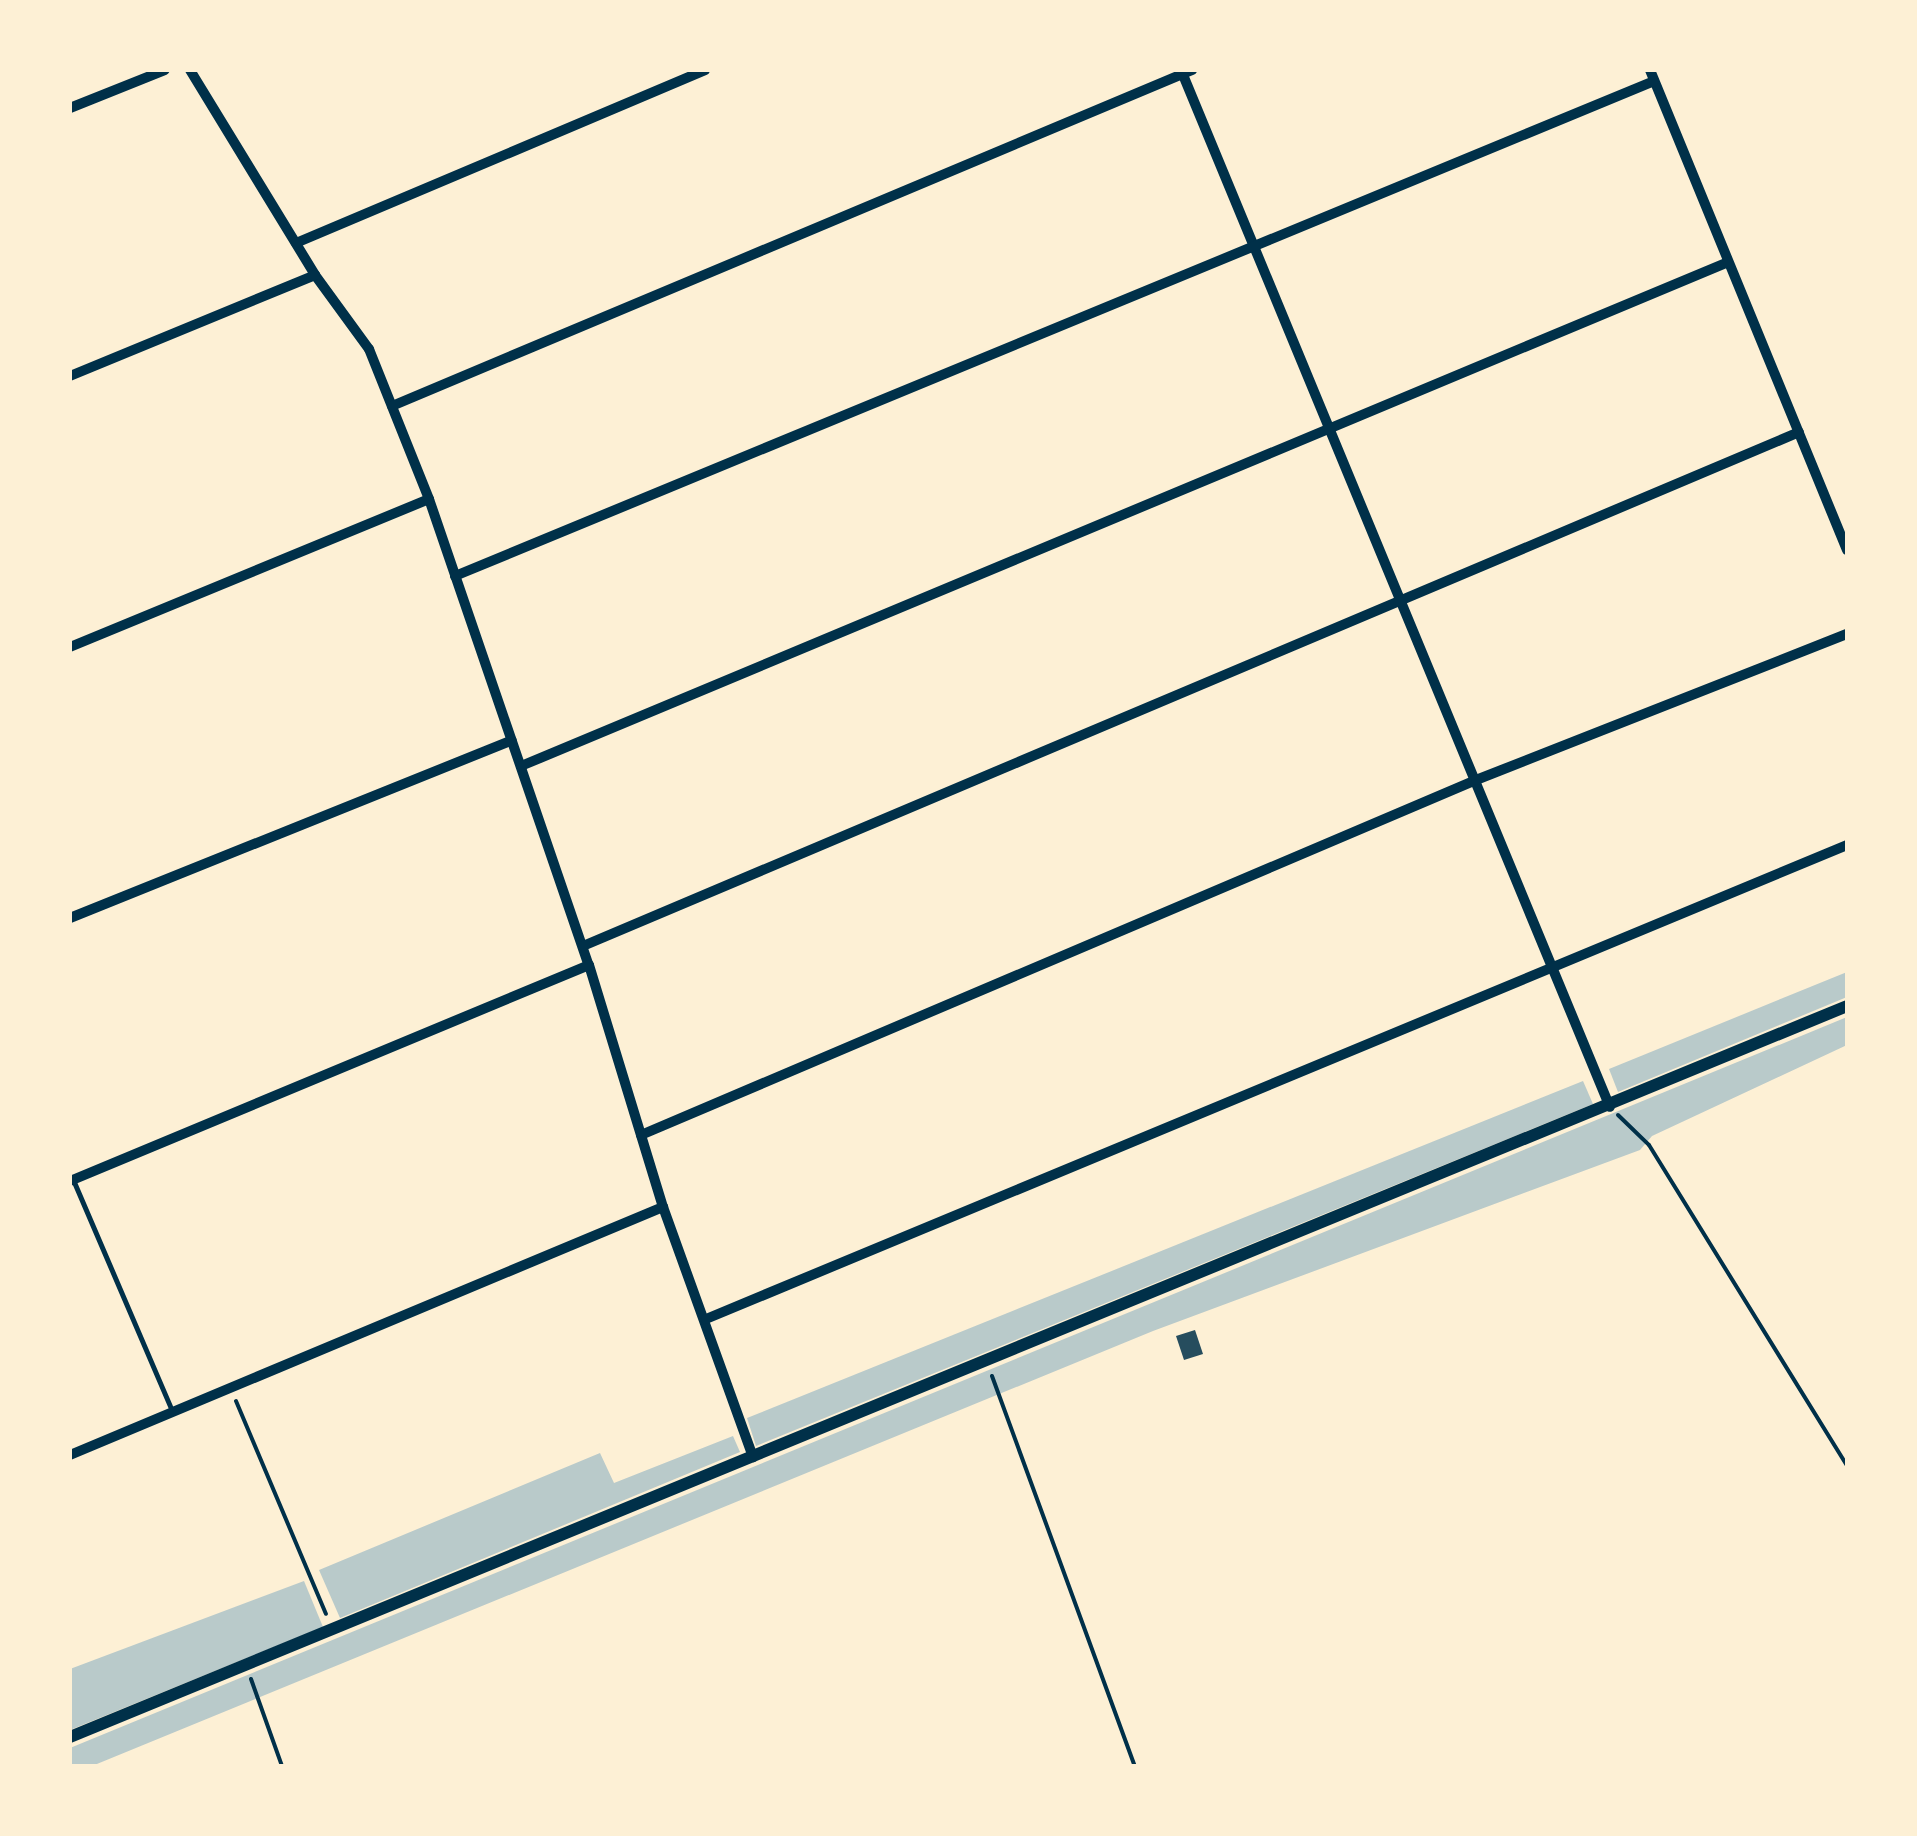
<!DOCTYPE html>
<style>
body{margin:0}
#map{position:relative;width:1917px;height:1836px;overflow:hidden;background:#fdf0d5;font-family:Karla,sans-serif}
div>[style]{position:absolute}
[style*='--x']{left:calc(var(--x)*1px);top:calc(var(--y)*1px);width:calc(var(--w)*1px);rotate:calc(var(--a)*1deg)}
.green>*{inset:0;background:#b9caca}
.building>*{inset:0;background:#264d5e}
.path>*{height:4px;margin:-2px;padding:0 2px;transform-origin:2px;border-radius:2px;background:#003049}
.service>*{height:5px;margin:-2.5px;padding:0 2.5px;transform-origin:2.5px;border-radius:2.5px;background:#003049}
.minor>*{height:10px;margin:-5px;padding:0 5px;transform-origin:5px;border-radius:5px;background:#003049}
.tertiary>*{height:12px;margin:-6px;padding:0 6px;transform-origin:6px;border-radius:6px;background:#003049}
span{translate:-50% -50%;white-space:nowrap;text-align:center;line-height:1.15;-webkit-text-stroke:10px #fdf0d5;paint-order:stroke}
.frame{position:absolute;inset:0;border:72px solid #fdf0d5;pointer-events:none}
</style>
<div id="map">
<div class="green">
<div style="clip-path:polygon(1847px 972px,1847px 997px,1618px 1092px,1609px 1069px)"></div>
<div style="clip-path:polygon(1847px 1017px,1847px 1045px,1652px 1136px,1640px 1150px,1153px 1331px,92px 1766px,70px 1766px,70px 1748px)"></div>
<div style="clip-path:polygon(1583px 1081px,1593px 1104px,756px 1446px,747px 1418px)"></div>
<div style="clip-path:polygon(733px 1436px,740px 1452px,340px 1618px,319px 1570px,600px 1453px,614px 1483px)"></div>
<div style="clip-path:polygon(304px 1581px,323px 1627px,70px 1730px,70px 1669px)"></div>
</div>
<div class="building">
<div style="clip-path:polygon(1195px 1330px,1203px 1354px,1184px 1360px,1176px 1336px)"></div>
</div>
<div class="path">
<div style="--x:1618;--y:1115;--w:43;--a:44.1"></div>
<div style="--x:1649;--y:1145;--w:377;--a:58.3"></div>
<div style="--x:992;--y:1376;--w:415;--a:69.9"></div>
<div style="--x:236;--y:1401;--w:231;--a:67.1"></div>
<div style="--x:251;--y:1679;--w:92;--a:70.4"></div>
</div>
<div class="service">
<div style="--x:74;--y:1182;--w:249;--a:66.8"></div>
</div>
<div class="minor">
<div style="--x:190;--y:70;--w:240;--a:58.6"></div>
<div style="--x:315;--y:275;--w:92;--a:53.9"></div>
<div style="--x:369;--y:349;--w:162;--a:68.2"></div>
<div style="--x:429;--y:499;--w:493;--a:71.1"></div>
<div style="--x:589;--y:965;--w:253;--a:73"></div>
<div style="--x:663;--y:1207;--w:266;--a:70.2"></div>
<div style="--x:1181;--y:70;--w:1122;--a:67.53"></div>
<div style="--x:1650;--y:70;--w:519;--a:67.69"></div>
<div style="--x:70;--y:108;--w:102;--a:-21.8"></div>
<div style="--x:296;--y:243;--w:444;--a:-22.9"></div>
<div style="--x:70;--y:376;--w:265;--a:-22.4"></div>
<div style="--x:392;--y:406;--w:868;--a:-22.78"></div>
<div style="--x:455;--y:576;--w:1297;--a:-22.43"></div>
<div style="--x:70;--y:647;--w:388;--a:-22.4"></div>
<div style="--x:521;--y:766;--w:1308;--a:-22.66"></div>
<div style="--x:70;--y:918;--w:476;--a:-21.9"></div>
<div style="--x:583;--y:946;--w:1320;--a:-22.91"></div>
<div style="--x:641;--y:1135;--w:907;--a:-23.03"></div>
<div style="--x:1476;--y:780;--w:399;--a:-21.5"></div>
<div style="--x:70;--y:1181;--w:562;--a:-22.6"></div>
<div style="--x:706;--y:1319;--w:1236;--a:-22.56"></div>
<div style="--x:70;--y:1455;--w:643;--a:-22.7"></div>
</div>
<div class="tertiary">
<div style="--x:70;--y:1737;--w:1921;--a:-22.36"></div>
</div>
<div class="frame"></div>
</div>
